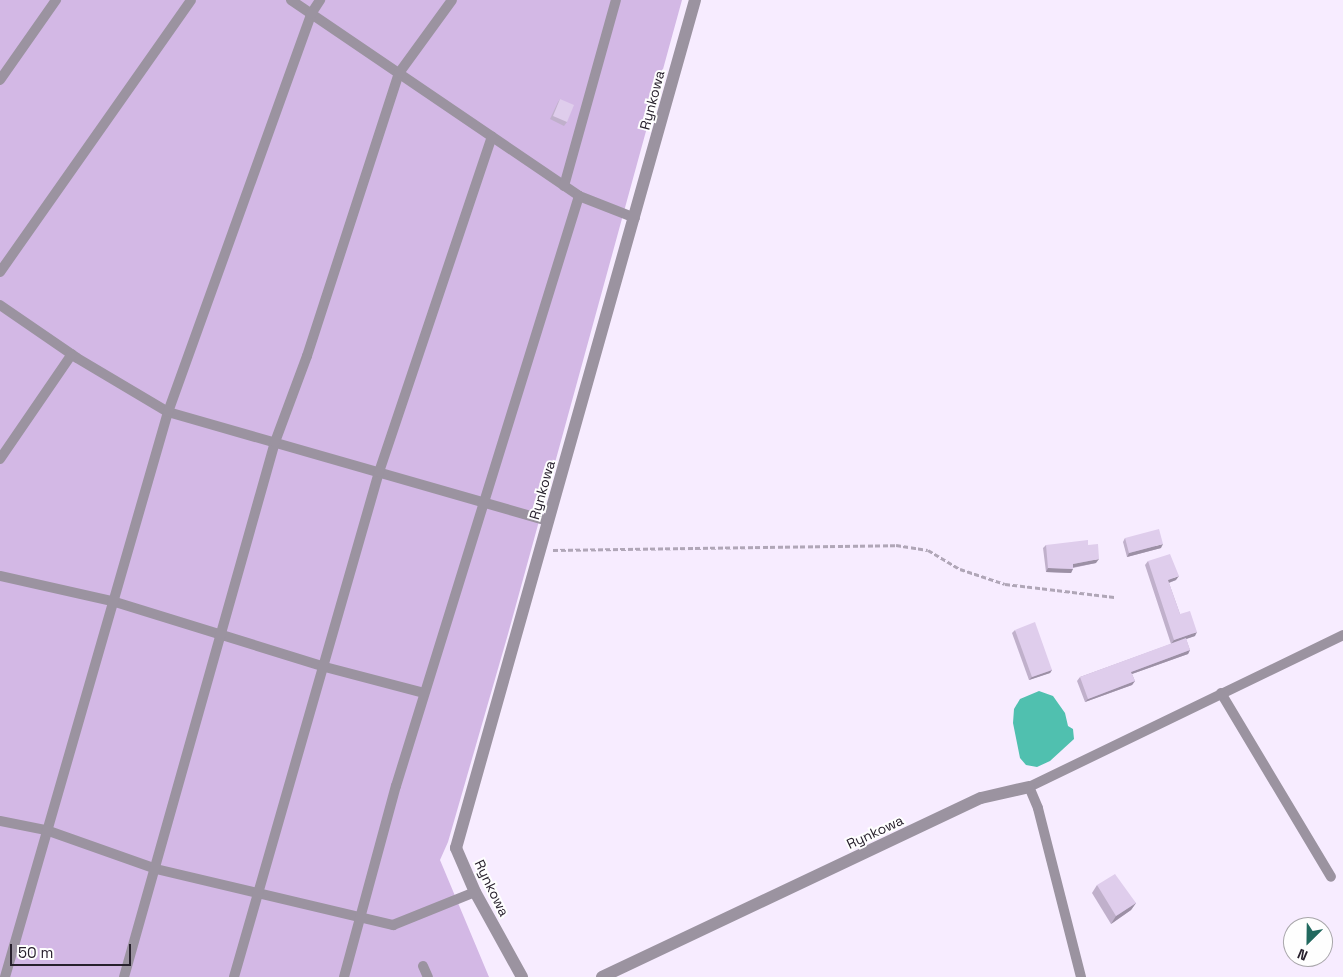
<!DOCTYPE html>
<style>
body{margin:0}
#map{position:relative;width:1343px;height:977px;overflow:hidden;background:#f7ecff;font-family:"Space Grotesk",sans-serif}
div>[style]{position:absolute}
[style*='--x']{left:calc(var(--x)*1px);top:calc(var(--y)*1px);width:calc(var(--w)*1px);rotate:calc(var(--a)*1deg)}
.green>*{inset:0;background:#d3b8e5}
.water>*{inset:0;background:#50c0af}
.path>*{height:3px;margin-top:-1.5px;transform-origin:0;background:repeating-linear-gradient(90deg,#b0a6b7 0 5px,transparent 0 7.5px)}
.lane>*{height:10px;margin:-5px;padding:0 5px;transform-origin:5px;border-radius:5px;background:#9b93a0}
.street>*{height:12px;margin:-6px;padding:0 6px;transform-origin:6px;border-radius:6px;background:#9b93a0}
.wall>*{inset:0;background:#c0b0cb}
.shaded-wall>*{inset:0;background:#9c90a5}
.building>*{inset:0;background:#dfcdec}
span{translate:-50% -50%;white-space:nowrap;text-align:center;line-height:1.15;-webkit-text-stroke:4px #fefefe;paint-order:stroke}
.street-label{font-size:14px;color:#28212d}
.north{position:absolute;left:1283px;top:917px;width:50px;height:50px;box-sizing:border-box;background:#fefefe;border:1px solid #a8a6aa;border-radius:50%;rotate:203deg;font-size:14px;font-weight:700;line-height:20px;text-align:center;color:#28212d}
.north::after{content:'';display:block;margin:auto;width:18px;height:22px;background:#22695f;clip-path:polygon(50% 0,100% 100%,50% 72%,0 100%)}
.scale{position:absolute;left:10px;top:944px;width:121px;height:22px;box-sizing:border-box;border:2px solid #28212d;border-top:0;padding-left:6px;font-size:15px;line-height:18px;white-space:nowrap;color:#28212d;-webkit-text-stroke:4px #fefefe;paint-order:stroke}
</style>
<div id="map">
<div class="green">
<div style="clip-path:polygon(0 0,682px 0,508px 634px,448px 842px,440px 860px,489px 977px,0 977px)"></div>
</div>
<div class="water">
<div style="clip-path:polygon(1039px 691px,1053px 696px,1065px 713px,1068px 726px,1073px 729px,1074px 739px,1050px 761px,1037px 767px,1026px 765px,1020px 758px,1013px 723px,1014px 709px,1020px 699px)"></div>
</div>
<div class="path">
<div style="--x:553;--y:550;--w:343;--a:-0.8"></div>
<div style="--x:896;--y:545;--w:32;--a:9"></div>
<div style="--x:928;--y:550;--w:37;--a:31"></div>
<div style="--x:960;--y:569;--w:47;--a:18.4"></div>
<div style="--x:1005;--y:584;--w:110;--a:6.8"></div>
</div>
<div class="lane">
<div style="--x:291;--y:0;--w:348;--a:34.2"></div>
<div style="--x:579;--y:196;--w:60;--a:21.4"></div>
<div style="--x:0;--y:80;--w:98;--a:-55"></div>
<div style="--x:564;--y:186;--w:193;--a:-74.4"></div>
<div style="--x:0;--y:272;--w:332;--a:-54.9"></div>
<div style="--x:0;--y:305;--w:93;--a:34.5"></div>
<div style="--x:77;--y:358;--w:106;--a:30.7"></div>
<div style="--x:168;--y:412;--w:396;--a:16"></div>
<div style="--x:0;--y:459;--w:127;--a:-55.6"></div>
<div style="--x:0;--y:576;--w:115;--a:12.6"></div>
<div style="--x:112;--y:601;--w:223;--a:17.2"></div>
<div style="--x:325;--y:667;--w:102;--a:14.7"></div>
<div style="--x:1221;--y:693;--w:214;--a:59.1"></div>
<div style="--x:0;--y:821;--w:47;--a:11.1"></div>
<div style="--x:46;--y:830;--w:117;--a:19.5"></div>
<div style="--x:156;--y:869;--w:244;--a:13.3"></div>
<div style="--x:393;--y:925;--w:88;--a:-21.9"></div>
<div style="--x:423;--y:966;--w:12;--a:66"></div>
<div style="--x:5;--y:977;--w:588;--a:-73.91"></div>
<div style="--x:168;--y:412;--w:423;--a:-70.2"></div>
<div style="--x:311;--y:14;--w:17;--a:-57"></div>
<div style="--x:124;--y:977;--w:556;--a:-74.24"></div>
<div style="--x:275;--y:442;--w:92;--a:-69.6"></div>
<div style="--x:307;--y:356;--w:298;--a:-72"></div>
<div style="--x:399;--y:73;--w:90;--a:-54"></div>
<div style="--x:234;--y:977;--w:525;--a:-73.98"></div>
<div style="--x:379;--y:472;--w:354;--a:-71.4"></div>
<div style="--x:344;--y:977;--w:198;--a:-74.8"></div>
<div style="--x:396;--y:786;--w:618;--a:-72.77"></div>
<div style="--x:1081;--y:977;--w:174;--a:-104.3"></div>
<div style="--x:1038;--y:808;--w:23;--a:-113"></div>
<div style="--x:1029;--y:787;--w:349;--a:-25.8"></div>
</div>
<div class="street">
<div style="--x:522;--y:977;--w:97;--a:-118.9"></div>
<div style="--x:475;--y:892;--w:48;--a:-113.4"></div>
<div style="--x:456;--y:848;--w:881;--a:-74.26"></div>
<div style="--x:602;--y:977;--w:419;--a:-25.3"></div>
<div style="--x:981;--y:798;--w:49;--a:-12.9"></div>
</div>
<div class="wall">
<div style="clip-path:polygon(560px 99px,567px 122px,564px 126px,550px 119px,558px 102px)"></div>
<div style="clip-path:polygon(1125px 538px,1161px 548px,1127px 557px,1123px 542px)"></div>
<div style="clip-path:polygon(1046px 545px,1088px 545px,1096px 563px,1073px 568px,1071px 573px,1046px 572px,1043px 548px)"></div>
<div style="clip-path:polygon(1148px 561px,1176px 580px,1169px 583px,1180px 614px,1195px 636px,1186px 639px,1190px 650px,1188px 654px,1132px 674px,1135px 681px,1132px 685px,1085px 702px,1077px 681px,1080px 677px,1171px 644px,1145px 565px)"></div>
<div style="clip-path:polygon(1015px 630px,1052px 670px,1050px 673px,1029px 680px,1012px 633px)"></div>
<div style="clip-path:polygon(1097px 885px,1136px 903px,1131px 910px,1111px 924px,1092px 893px)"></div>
</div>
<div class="shaded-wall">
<div style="clip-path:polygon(1163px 544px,1161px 548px,1127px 557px,1129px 553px)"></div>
<div style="clip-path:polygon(1099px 559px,1096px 563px,1070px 568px,1073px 564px)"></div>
<div style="clip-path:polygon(1048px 568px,1073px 569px,1071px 573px,1046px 572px)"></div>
<div style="clip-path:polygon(1179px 576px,1176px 580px,1165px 584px,1168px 580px)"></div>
<div style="clip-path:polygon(1197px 632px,1195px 636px,1171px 644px,1174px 640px)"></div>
<div style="clip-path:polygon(1190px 650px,1188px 654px,1129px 675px,1131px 672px)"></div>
<div style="clip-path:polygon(1052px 670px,1050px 673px,1029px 680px,1032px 677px)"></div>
<div style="clip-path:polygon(1135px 681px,1132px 685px,1085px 702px,1088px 699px)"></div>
<div style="clip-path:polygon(1136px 903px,1131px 910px,1111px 924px,1116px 916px)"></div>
</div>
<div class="building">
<div style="clip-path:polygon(560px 99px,574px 105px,567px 122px,553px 116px)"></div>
<div style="clip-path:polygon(1159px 529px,1163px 544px,1129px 553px,1125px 538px)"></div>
<div style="clip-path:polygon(1088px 540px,1088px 545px,1098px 544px,1099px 559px,1073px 564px,1073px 569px,1048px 568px,1046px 545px)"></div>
<div style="clip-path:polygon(1170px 554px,1179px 576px,1168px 580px,1180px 614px,1190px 611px,1197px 632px,1174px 640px,1148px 561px)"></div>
<div style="clip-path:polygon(1035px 622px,1052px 670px,1032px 677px,1015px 630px)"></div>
<div style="clip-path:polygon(1186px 638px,1190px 650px,1131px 672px,1135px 681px,1088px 699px,1080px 677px)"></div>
<div style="clip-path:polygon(1115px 874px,1136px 903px,1116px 916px,1097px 885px)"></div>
</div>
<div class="street-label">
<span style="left:652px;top:100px;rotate:-75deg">Rynkowa</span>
<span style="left:542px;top:490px;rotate:-74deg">Rynkowa</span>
<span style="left:875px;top:832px;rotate:-25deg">Rynkowa</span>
<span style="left:492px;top:888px;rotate:64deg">Rynkowa</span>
</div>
<div class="north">N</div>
<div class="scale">50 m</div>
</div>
